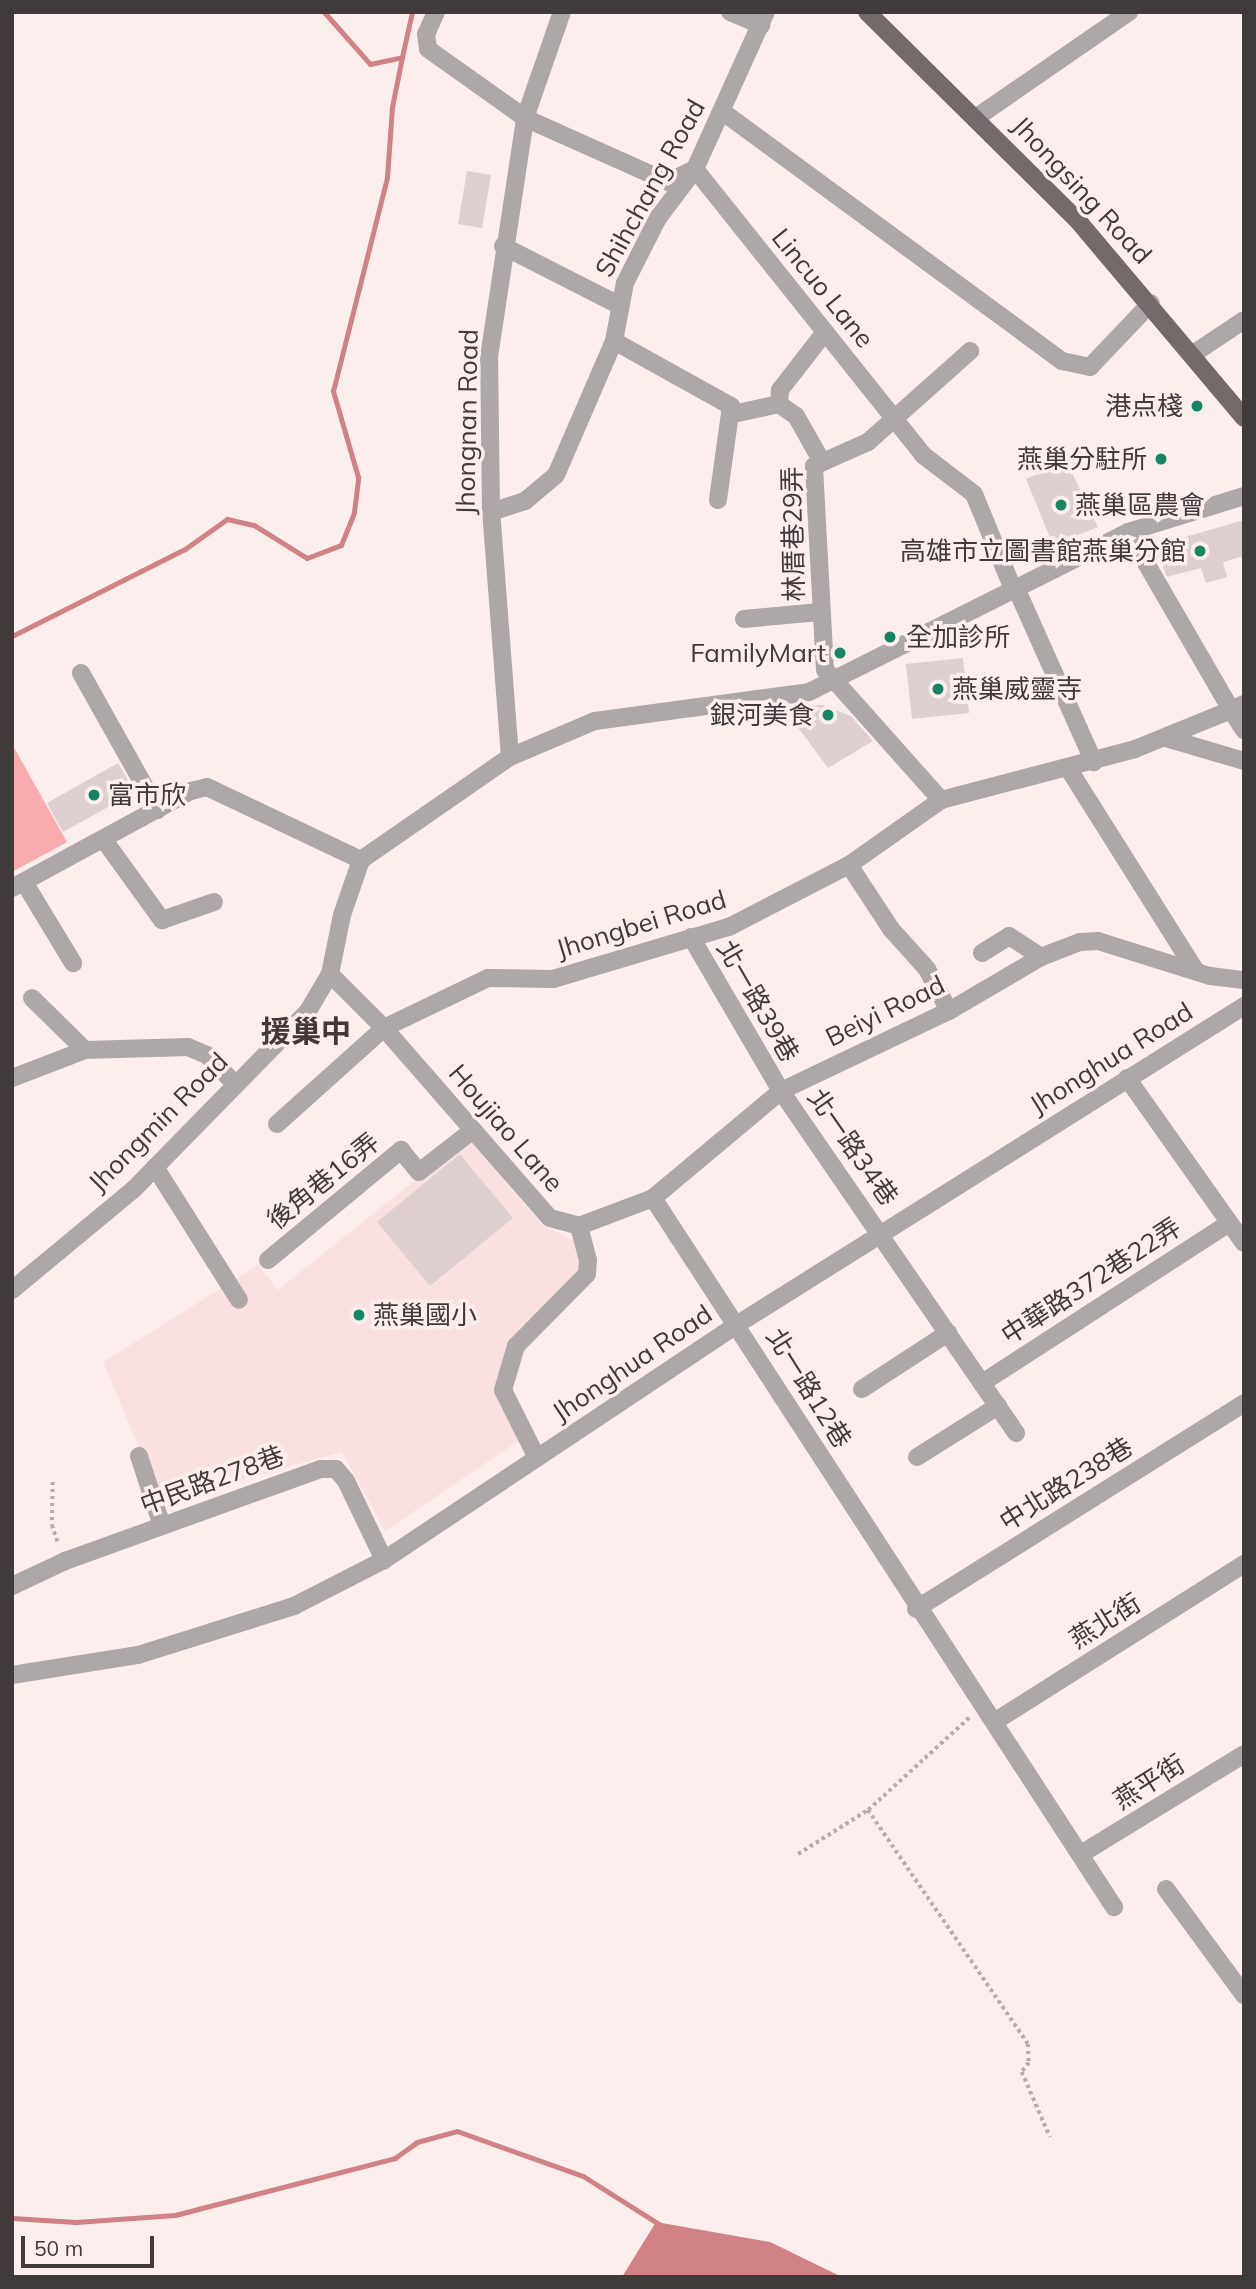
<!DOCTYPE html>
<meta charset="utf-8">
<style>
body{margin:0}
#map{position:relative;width:1256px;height:2289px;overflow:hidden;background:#fdeeee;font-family:Mulish,"Noto Sans TC",sans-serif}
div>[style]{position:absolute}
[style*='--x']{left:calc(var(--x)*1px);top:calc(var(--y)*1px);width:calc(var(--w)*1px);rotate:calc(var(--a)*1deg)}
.built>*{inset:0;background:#f9e1e2}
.green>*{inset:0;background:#faabaf}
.water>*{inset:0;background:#d18287}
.stream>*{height:5px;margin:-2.5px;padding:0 2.5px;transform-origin:2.5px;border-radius:2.5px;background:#d18287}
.building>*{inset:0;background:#ddcecf}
.path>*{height:3.5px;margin-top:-1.75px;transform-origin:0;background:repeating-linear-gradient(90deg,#b8acac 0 3.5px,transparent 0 7px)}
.minor>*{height:18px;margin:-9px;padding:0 9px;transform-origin:9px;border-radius:9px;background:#aea7a7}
.major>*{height:18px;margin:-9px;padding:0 9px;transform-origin:9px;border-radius:9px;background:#756a6a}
.dots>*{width:19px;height:19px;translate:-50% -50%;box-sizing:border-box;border:4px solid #fdeeee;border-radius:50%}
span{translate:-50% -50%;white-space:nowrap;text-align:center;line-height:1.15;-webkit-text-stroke:7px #fdeeee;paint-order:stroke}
.street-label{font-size:26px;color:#403a3a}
.poi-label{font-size:26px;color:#403a3a}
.right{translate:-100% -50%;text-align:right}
.left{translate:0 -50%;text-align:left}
.quarter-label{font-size:30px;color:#433838;font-weight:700}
.frame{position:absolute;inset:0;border:14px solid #403a3a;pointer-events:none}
.scale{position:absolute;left:21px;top:2236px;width:133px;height:32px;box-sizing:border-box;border:4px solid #403a3a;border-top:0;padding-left:9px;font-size:21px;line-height:24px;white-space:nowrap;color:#403a3a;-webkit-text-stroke:5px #fdeeee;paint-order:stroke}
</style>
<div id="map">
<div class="built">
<div style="clip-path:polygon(468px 1138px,542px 1225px,576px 1241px,586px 1264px,511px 1339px,494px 1388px,520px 1440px,385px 1531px,342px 1452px,162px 1502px,103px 1362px,258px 1265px,278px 1290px)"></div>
</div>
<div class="green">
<div style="clip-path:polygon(12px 744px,67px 842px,12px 872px)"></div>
</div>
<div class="water">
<div style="clip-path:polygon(656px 2222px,770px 2242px,842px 2277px,622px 2277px)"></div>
</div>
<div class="stream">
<div style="--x:324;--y:12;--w:69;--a:48.5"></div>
<div style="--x:370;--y:64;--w:33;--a:-12"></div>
<div style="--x:402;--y:57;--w:46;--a:-77.5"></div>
<div style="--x:12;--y:636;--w:194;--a:-26.7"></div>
<div style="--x:185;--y:549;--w:52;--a:-35.5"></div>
<div style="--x:227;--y:519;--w:28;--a:13"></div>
<div style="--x:254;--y:525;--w:62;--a:31.9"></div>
<div style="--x:307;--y:558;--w:36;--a:-21"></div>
<div style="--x:341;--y:545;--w:35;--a:-68"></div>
<div style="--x:354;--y:512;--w:35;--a:-83"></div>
<div style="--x:358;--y:477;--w:90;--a:-106.2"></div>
<div style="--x:333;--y:391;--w:221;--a:-75.8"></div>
<div style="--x:387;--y:177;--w:70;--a:-85.9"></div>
<div style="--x:392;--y:107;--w:51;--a:-78.7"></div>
<div style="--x:12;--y:2218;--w:64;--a:3.6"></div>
<div style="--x:76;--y:2222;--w:99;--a:-4"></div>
<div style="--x:175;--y:2215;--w:227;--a:-14.5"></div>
<div style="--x:395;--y:2158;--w:27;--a:-36"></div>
<div style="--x:417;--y:2142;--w:41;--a:-15.4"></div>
<div style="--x:457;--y:2131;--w:134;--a:19.7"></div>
<div style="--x:583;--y:2176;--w:90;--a:32.3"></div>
</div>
<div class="building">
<div style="clip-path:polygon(467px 171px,491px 175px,482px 228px,458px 224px)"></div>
<div style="clip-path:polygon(1067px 462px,1098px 527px,1053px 545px,1026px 479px)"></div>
<div style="clip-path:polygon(1244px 520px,1244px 556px,1223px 562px,1227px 577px,1206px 583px,1201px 568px,1167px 577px,1154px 546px)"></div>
<div style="clip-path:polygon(963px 658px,969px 713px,912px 719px,906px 664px)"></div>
<div style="clip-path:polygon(823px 705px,851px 716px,873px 741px,828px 768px,783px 707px)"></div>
<div style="clip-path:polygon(118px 763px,135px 792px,63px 832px,47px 803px)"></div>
<div style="clip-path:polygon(460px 1154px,513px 1218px,430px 1286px,377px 1222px)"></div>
</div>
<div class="path">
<div style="--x:53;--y:1482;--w:43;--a:91.3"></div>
<div style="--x:52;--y:1525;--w:21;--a:71"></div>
<div style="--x:868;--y:1810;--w:283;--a:55.6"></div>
<div style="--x:1028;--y:2044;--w:19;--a:87"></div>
<div style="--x:1029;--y:2063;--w:11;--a:128"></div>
<div style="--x:1022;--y:2072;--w:71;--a:66.7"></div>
<div style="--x:798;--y:1854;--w:83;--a:-32.2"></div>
<div style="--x:868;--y:1810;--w:139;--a:-42.4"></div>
</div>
<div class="minor">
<div style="--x:436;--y:12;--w:24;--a:114"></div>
<div style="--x:426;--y:34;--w:15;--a:82"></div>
<div style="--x:428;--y:49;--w:119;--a:35.4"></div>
<div style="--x:525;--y:118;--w:157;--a:24.1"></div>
<div style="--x:668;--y:182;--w:30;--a:-26"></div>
<div style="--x:695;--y:169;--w:366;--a:51.4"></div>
<div style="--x:923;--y:455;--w:64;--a:37.4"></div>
<div style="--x:974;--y:494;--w:103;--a:67.7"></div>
<div style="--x:730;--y:12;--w:34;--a:23"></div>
<div style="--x:723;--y:112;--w:421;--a:36.3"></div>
<div style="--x:1062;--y:361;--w:29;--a:12"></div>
<div style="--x:1090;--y:367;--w:88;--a:-46.4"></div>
<div style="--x:977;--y:117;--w:185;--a:-34.6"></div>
<div style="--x:503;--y:246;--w:128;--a:27"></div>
<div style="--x:614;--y:341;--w:134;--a:29.1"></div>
<div style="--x:731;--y:406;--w:95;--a:97.9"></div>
<div style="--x:1193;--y:354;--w:61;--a:-33.7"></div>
<div style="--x:733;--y:414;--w:47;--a:-12.3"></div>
<div style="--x:821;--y:460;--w:51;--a:-119.6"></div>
<div style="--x:796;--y:416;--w:21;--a:-145"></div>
<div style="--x:779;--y:404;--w:14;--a:-86"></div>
<div style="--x:780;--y:390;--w:73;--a:-52.2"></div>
<div style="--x:491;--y:512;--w:36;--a:-18"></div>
<div style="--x:525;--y:501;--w:40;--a:-40"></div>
<div style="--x:556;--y:475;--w:146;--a:-66.6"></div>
<div style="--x:614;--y:341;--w:59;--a:-79.3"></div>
<div style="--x:625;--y:283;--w:73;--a:-63.1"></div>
<div style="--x:658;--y:218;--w:61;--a:-52.9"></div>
<div style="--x:695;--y:169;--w:172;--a:-65.7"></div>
<div style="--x:1128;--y:532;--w:206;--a:59.9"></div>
<div style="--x:1231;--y:710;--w:14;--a:-25"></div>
<div style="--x:1016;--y:588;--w:191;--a:65.9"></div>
<div style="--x:744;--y:619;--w:76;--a:-5.3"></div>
<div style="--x:81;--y:673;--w:157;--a:60.7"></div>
<div style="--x:1166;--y:738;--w:81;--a:16.4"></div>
<div style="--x:510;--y:757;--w:246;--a:-94.4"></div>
<div style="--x:491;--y:512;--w:155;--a:-90.7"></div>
<div style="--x:489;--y:357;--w:242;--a:-81.4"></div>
<div style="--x:525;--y:118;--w:112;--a:-70.8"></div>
<div style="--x:1068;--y:768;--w:240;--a:57.8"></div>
<div style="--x:941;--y:800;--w:174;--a:-131.7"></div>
<div style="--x:825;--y:670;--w:204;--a:-93.1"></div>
<div style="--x:814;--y:466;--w:59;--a:-24"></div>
<div style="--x:868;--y:442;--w:137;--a:-41.7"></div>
<div style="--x:104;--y:840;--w:99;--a:54.1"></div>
<div style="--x:162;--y:920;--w:55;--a:-19.1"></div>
<div style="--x:849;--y:865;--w:77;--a:56.7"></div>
<div style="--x:891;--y:929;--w:54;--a:48"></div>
<div style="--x:927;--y:969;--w:47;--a:62.4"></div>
<div style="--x:24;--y:882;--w:95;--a:58.8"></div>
<div style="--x:12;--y:888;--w:204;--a:-28.5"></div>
<div style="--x:191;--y:791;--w:16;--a:-14"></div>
<div style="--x:207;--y:787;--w:170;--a:25.4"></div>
<div style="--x:691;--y:937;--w:178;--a:59.7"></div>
<div style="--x:781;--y:1091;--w:415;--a:55.5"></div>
<div style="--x:982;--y:953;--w:32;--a:-32"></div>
<div style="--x:1009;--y:936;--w:38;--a:33"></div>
<div style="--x:330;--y:974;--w:76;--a:45"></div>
<div style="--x:384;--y:1028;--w:252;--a:48.9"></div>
<div style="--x:550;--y:1218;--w:30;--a:15"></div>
<div style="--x:579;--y:1226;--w:79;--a:-20.7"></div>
<div style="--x:653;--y:1198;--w:167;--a:-39.9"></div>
<div style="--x:781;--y:1091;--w:186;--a:-25.5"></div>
<div style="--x:949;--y:1011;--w:107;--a:-30.4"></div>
<div style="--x:1041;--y:957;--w:42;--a:-21"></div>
<div style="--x:1080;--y:942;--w:18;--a:-3"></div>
<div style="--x:1098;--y:941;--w:117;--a:17.4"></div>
<div style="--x:1210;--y:976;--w:34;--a:7"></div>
<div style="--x:32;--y:998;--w:74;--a:44.5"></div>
<div style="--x:12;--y:1078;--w:78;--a:-21"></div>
<div style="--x:85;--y:1050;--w:103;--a:-1.7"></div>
<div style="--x:188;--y:1047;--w:21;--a:23"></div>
<div style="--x:207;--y:1055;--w:39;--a:46"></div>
<div style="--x:1127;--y:1078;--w:202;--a:54.7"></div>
<div style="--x:277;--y:1124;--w:144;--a:-41.9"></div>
<div style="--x:384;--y:1028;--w:115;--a:-25.7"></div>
<div style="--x:488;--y:978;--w:65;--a:0.9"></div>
<div style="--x:553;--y:979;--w:184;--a:-16.5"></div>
<div style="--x:729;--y:927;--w:135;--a:-27.3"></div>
<div style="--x:849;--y:865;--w:113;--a:-35.2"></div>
<div style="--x:941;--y:800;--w:201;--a:-14.7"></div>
<div style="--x:1135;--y:749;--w:104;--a:-22.1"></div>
<div style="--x:1231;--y:710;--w:24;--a:57"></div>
<div style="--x:155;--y:1167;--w:157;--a:57.7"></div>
<div style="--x:653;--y:1198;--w:846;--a:56.97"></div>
<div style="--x:268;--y:1260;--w:173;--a:-39.6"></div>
<div style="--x:401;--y:1150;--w:28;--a:51"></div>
<div style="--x:419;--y:1172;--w:68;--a:-37.9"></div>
<div style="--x:12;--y:1290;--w:157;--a:-39.6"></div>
<div style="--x:133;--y:1190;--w:250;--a:-45.6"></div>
<div style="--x:308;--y:1011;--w:43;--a:-59.3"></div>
<div style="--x:330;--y:974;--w:60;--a:-78.5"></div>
<div style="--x:342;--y:915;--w:58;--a:-70.9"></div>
<div style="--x:361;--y:860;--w:181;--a:-34.7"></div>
<div style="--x:510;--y:757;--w:92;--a:-23"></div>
<div style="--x:595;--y:721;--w:216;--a:-7.7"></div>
<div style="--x:809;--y:692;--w:357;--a:-26.6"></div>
<div style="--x:1128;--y:532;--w:121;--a:-17.2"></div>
<div style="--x:982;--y:1383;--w:294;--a:-32.9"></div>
<div style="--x:862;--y:1389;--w:103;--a:-33.1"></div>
<div style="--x:139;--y:1456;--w:74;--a:71.8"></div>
<div style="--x:917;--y:1457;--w:96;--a:-32.2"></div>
<div style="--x:537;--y:1458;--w:76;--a:-116.6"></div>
<div style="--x:503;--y:1390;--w:46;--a:-73.5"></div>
<div style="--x:516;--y:1346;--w:101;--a:-45.4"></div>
<div style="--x:587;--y:1274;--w:14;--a:-86"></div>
<div style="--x:588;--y:1260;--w:35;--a:-105"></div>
<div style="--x:12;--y:1586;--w:59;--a:-25.3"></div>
<div style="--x:65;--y:1561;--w:271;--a:-19.8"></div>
<div style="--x:320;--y:1469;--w:16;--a:0"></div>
<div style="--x:336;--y:1469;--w:16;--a:50"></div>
<div style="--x:346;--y:1481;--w:88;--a:64.3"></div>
<div style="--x:916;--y:1609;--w:387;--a:-32.1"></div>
<div style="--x:12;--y:1675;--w:128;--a:-9"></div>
<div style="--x:138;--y:1655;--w:164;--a:-17.4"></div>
<div style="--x:294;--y:1606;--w:101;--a:-27.1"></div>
<div style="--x:384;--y:1560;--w:425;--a:-33.7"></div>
<div style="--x:738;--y:1324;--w:598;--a:-32.15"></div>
<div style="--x:994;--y:1722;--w:296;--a:-32.3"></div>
<div style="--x:1081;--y:1854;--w:191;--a:-31.5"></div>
<div style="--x:1166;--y:1889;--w:132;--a:53.7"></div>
</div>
<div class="major">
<div style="--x:867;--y:12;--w:298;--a:44.7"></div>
<div style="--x:1079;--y:222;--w:256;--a:49.9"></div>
</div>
<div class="dots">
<div style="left:1197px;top:406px;background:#168563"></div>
<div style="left:1161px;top:459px;background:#168563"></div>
<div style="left:1061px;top:505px;background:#168563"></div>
<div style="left:1200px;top:551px;background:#168563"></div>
<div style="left:890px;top:637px;background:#168563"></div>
<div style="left:840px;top:653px;background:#168563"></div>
<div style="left:938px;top:689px;background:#168563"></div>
<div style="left:828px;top:715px;background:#168563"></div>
<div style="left:94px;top:795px;background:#168563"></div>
<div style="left:359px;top:1315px;background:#168563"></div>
</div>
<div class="street-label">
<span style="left:650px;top:188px;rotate:-61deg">Shihchang Road</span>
<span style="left:1082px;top:190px;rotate:47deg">Jhongsing Road</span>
<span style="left:823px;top:288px;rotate:51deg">Lincuo Lane</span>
<span style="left:467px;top:422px;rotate:-89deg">Jhongnan Road</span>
<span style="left:793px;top:534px;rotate:-91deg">林厝巷29弄</span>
<span style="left:641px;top:924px;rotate:-17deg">Jhongbei Road</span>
<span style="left:758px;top:1001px;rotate:60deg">北一路39巷</span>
<span style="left:885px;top:1011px;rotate:-26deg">Beiyi Road</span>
<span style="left:1111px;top:1058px;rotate:-32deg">Jhonghua Road</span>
<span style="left:158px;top:1122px;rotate:-45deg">Jhongmin Road</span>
<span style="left:506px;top:1128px;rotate:49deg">Houjiao Lane</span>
<span style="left:853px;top:1147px;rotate:55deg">北一路34巷</span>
<span style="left:323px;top:1181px;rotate:-39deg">後角巷16弄</span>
<span style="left:1091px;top:1281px;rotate:-33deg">中華路372巷22弄</span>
<span style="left:632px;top:1363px;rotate:-34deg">Jhonghua Road</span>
<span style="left:809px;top:1388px;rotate:58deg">北一路12巷</span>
<span style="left:212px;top:1480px;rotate:-20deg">中民路278巷</span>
<span style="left:1066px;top:1484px;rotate:-32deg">中北路238巷</span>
<span style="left:1105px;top:1621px;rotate:-32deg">燕北街</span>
<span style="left:1149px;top:1782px;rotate:-32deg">燕平街</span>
</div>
<div class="poi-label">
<span class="right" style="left:1183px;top:406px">港点棧</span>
<span class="right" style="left:1147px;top:459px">燕巢分駐所</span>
<span class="left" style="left:1075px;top:505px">燕巢區農會</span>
<span class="right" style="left:1186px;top:551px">高雄市立圖書館燕巢分館</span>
<span class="left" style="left:906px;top:637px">全加診所</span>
<span class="right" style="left:826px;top:653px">FamilyMart</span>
<span class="left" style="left:952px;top:689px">燕巢威靈寺</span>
<span class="right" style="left:814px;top:715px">銀河美食</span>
<span class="left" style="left:108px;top:795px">富市欣</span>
<span class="left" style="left:373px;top:1315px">燕巢國小</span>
</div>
<div class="quarter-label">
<span style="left:306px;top:1031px">援巢中</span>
</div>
<div class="frame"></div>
<div class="scale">50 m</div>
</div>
